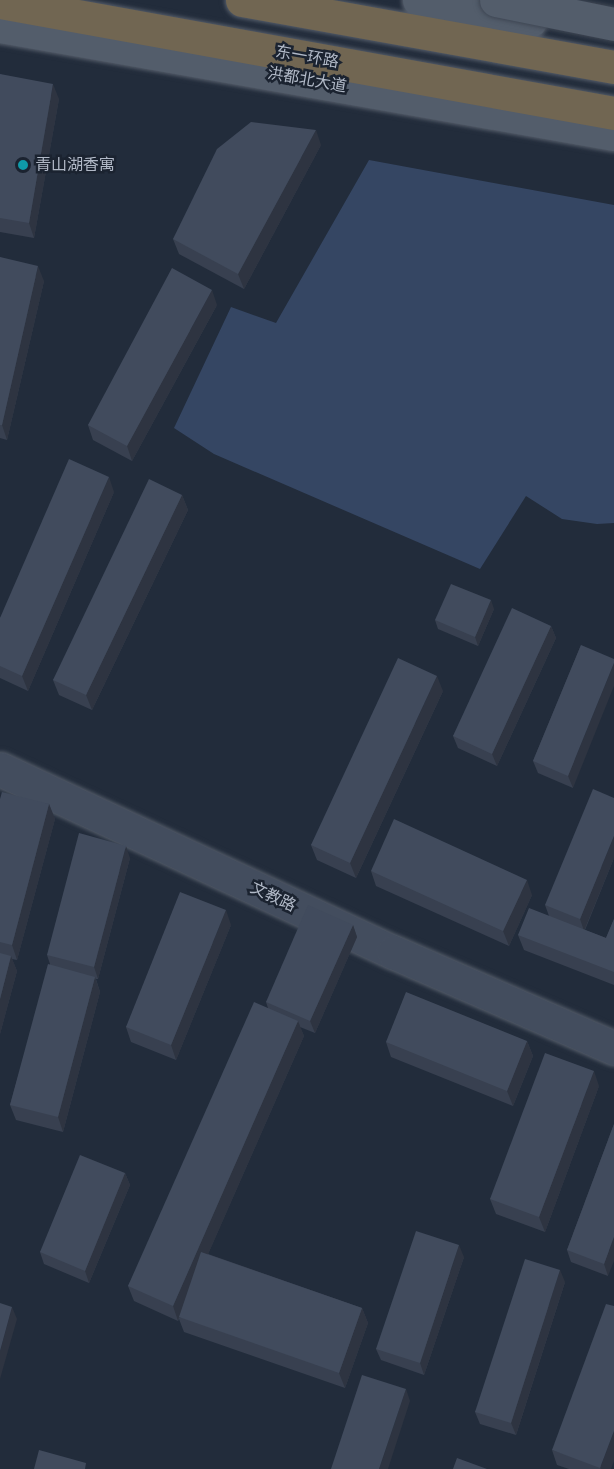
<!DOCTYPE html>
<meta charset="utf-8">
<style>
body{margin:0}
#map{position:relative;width:614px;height:1469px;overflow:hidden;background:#222c3b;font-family:"Roboto Condensed","Noto Sans SC",sans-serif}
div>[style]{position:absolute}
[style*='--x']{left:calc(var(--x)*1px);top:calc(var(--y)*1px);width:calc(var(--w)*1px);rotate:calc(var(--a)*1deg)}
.water>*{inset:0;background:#354663}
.roads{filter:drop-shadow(0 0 2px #545c69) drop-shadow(0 0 2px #545c69)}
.secondary>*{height:33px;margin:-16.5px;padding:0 16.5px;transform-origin:16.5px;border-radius:16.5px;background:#434d5e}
.primary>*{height:33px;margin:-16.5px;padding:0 16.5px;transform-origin:16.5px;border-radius:16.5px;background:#535d6b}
.highway>*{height:33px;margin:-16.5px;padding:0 16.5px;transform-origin:16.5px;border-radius:16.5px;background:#716652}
.bridges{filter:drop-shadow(0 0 2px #3f4754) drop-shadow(0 0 2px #3f4754)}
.primary-bridge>*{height:33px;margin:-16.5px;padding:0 16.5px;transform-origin:16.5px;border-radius:16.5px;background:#535d6b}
.wall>*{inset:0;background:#384050}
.shaded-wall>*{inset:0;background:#2e3441}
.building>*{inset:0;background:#414b5d}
.dots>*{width:16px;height:16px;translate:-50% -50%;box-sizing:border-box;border:3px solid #1b2330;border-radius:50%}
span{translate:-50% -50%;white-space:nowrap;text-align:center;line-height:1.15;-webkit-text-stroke:5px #1b2330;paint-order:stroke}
.street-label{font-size:16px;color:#b1b9c7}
.poi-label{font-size:16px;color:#b1b9c7}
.left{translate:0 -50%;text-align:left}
</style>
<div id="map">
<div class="water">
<div style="clip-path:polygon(369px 160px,614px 205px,614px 523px,597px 524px,562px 519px,526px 496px,480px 569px,214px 454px,174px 428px,231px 307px,276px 323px)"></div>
</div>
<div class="roads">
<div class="secondary">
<div style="--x:0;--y:769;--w:434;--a:25"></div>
<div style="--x:393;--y:952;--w:241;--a:23.5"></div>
</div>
<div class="primary">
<div style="--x:419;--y:0;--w:113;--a:10.7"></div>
<div style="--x:0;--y:26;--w:623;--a:9.98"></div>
</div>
<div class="highway">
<div style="--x:242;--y:0;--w:378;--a:10.2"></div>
<div style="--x:0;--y:2;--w:624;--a:10.25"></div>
</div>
</div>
<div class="bridges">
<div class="primary-bridge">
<div style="--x:496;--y:0;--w:120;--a:11.5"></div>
</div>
</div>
<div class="wall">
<div style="clip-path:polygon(0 74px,59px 99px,34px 238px,0 232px)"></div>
<div style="clip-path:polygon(321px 145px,244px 289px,179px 254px,173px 239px)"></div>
<div style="clip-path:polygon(0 257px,44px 281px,7px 440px,0 438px)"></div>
<div style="clip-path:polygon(217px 305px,132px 461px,93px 440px,88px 425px)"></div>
<div style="clip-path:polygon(114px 492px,28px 691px,0 678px,0 618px)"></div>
<div style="clip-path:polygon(182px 495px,188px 510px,92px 710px,59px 695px,53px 680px)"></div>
<div style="clip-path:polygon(494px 609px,478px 646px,438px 629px,435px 620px)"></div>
<div style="clip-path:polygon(551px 626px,556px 638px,497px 766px,458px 748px,453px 736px)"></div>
<div style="clip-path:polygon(581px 645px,573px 788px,538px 773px,533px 761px)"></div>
<div style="clip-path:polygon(443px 691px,356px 878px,317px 860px,311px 845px)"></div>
<div style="clip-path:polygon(0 799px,49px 804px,55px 819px,17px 960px,12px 959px,17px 971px,0 1034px)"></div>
<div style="clip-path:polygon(130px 858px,98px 979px,96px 979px,100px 992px,63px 1132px,16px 1120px,10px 1105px,50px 964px,47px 955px)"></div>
<div style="clip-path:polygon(614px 858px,585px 930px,606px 938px,614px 919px,614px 985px,524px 950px,518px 935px,549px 916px,545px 905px)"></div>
<div style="clip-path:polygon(371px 871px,532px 895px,509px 946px,376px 886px)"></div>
<div style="clip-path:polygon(231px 925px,176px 1060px,131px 1042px,126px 1027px)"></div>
<div style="clip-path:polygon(353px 925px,357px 937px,315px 1033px,300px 1027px,304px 1036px,208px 1254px,362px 1308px,368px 1323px,345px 1388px,184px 1332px,179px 1319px,178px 1321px,134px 1301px,128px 1286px,268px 1008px,266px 1002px)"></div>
<div style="clip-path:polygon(527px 1041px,533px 1056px,513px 1106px,391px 1057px,386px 1042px)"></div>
<div style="clip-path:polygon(599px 1086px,545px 1232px,496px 1214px,490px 1199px)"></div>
<div style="clip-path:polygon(614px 1124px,608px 1276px,571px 1262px,567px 1250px)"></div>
<div style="clip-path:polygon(125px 1173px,130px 1185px,89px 1283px,44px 1264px,40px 1252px)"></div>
<div style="clip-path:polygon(464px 1257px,424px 1375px,381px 1360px,376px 1349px)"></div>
<div style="clip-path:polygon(565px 1282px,516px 1435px,480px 1424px,475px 1412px)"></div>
<div style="clip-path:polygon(552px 1450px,611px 1469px,569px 1469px,557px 1465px)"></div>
</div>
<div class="shaded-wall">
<div style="clip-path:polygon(53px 84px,59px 99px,34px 238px,29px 223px)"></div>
<div style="clip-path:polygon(316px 130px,321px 145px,244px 289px,238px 274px)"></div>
<div style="clip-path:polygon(38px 266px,44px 281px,7px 440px,2px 425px)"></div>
<div style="clip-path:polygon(212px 290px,217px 305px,132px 461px,127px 446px)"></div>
<div style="clip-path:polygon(109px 477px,114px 492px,28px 691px,22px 676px)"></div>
<div style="clip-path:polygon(182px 495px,188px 510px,92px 710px,86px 695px)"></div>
<div style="clip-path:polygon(491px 600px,494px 609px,478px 646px,475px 637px)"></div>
<div style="clip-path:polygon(551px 626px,556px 638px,497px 766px,492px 754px)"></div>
<div style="clip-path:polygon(614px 663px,614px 686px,573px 788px,568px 776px)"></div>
<div style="clip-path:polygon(437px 676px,443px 691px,356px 878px,350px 863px)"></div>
<div style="clip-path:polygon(49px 804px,55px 819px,17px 960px,12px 945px)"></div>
<div style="clip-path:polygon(614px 836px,614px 858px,584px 931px,580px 919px)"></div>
<div style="clip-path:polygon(126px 846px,130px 858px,98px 979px,94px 967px)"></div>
<div style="clip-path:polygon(527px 880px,532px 895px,509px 946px,503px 931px)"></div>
<div style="clip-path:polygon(226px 910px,231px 925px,176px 1060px,171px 1045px)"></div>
<div style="clip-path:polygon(353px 925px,357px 937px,315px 1033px,310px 1021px)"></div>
<div style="clip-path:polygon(11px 956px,17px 971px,0 1034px,0 999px)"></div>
<div style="clip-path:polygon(95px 977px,100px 992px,63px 1132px,58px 1117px)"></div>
<div style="clip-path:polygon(298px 1021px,304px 1036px,180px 1318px,179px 1317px,178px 1321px,173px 1306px)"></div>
<div style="clip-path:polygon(527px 1041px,533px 1056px,513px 1106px,507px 1091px)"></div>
<div style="clip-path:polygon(594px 1071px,599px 1086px,545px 1232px,539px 1217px)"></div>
<div style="clip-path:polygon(125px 1173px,130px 1185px,89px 1283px,85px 1271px)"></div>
<div style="clip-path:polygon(614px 1237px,614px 1261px,608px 1276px,604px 1264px)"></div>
<div style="clip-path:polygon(459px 1245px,464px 1257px,424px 1375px,420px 1363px)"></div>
<div style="clip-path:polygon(560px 1270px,565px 1282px,516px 1435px,511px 1423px)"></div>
<div style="clip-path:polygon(12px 1307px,17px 1319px,0 1379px,0 1351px)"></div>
<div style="clip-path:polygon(362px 1308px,368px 1323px,345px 1388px,339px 1373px)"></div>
<div style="clip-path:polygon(406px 1389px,410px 1401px,388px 1469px,379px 1469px)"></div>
<div style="clip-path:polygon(614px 1431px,614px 1461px,611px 1469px,601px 1469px,600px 1468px)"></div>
</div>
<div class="building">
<div style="clip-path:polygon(0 74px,53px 84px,29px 223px,0 218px)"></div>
<div style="clip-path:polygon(251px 122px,316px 130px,238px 274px,173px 239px,217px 149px)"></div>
<div style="clip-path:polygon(0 257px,38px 266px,2px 425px,0 425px)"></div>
<div style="clip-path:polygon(172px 268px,212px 290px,127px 446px,88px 425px)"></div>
<div style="clip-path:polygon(69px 459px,109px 477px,22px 676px,0 666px,0 618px)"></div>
<div style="clip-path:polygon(149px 479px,182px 495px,86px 695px,53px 680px)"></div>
<div style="clip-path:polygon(451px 584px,491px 600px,475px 637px,435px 620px)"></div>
<div style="clip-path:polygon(512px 608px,551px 626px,492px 754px,453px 736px)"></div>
<div style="clip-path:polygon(581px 645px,614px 659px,614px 663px,568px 776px,533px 761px)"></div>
<div style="clip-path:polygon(398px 658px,437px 676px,350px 863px,311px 845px)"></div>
<div style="clip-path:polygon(593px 789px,614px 798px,614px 836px,580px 919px,545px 905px)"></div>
<div style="clip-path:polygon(2px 792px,49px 804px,12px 945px,0 942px,0 799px)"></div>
<div style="clip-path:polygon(394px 819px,527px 880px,503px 931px,371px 871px)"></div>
<div style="clip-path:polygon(79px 833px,126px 846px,94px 967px,47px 955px)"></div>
<div style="clip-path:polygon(180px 892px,226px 910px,171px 1045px,126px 1027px)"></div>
<div style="clip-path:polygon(308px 905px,353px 925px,310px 1021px,266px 1002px)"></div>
<div style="clip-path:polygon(529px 908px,606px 938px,614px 919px,614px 972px,518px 935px)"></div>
<div style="clip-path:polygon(0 953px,11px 956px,0 999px)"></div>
<div style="clip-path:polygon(48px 964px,95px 977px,58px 1117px,10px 1105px)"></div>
<div style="clip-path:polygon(406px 992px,527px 1041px,507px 1091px,386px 1042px)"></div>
<div style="clip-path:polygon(254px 1002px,298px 1021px,173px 1306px,128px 1286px)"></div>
<div style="clip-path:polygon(545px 1053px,594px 1071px,539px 1217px,490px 1199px)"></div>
<div style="clip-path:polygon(614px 1124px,614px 1237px,604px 1264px,567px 1250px)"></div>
<div style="clip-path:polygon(80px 1155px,125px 1173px,85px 1271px,40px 1252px)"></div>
<div style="clip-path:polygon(416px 1231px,459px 1245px,420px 1363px,376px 1349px)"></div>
<div style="clip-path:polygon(201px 1252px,362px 1308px,339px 1373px,179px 1317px)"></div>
<div style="clip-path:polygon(525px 1259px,560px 1270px,511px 1423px,475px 1412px)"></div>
<div style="clip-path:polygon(0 1303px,12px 1307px,0 1351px)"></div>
<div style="clip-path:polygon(606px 1304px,614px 1306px,614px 1431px,600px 1468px,552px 1450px)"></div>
<div style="clip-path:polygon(362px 1375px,406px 1389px,379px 1469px,331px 1469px)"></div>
<div style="clip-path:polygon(39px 1450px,86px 1463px,85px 1469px,34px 1469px)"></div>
<div style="clip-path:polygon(457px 1458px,487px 1469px,453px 1469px)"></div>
</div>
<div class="dots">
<div style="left:23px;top:165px;background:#0f9aa8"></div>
</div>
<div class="street-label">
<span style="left:307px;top:57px;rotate:10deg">东一环路</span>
<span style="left:307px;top:80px;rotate:10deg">洪都北大道</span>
<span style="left:273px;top:897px;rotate:25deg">文教路</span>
</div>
<div class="poi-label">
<span class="left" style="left:35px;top:165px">青山湖香寓</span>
</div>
</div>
